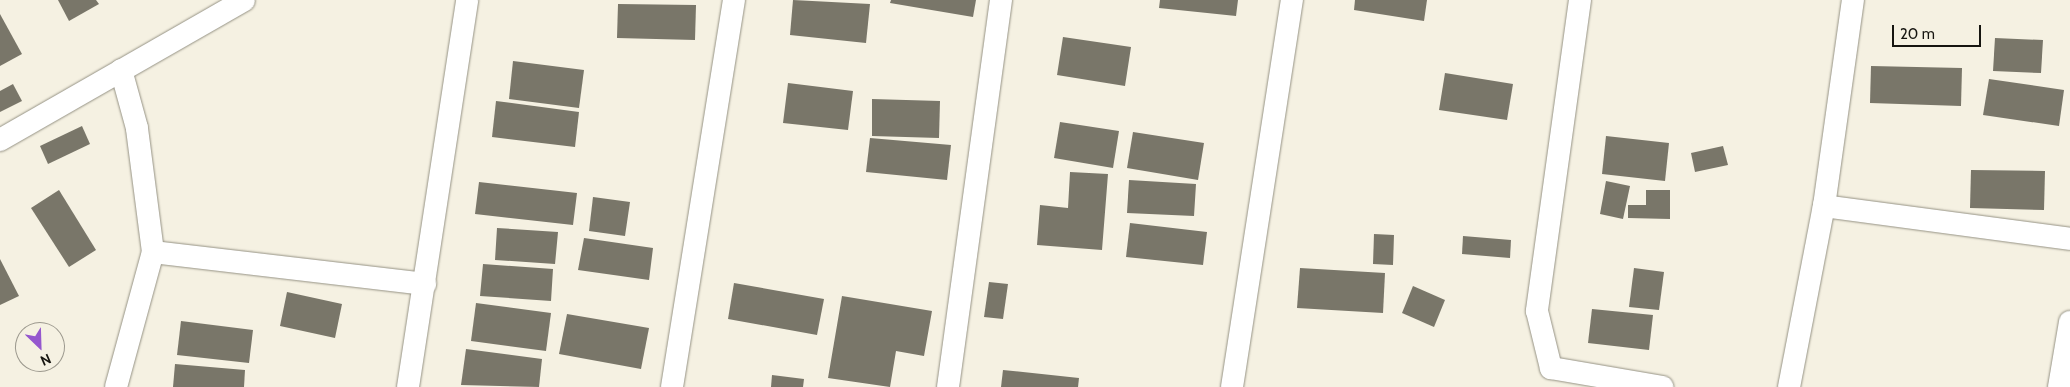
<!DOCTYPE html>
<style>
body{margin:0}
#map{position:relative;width:2070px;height:387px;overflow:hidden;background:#f5f1e2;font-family:Cabin,sans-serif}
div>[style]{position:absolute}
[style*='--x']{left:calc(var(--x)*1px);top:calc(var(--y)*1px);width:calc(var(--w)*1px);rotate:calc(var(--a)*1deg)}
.building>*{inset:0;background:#797669}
.roads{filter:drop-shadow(0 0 1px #959284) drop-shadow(0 0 1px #959284)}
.minor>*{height:22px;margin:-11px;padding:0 11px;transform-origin:11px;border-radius:11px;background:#fff}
span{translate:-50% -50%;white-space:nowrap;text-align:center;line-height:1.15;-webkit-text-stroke:4px #f5f1e2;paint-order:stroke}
.north{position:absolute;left:15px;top:322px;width:50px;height:50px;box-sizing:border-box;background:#f5f1e2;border:1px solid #9c998e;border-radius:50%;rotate:156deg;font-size:14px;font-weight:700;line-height:20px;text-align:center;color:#161510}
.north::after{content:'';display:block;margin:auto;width:18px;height:22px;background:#9557ce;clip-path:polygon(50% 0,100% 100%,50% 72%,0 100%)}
.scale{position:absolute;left:1892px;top:25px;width:89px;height:22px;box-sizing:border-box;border:2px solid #161510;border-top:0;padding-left:6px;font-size:15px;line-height:18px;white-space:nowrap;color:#161510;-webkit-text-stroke:4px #f5f1e2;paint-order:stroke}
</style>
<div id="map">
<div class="building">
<div style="clip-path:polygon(58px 0,96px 0,99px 4px,69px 21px)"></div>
<div style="clip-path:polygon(793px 0,870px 4px,866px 43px,790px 35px)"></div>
<div style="clip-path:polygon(891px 0,976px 0,973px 17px,890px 3px)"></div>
<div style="clip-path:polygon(1160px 0,1238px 0,1236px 16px,1159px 8px)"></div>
<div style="clip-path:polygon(1355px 0,1427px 0,1424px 21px,1354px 10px)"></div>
<div style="clip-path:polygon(618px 4px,696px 5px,695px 40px,617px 38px)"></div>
<div style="clip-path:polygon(0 14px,22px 54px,0 66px)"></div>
<div style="clip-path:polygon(1063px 37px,1131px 47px,1125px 86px,1057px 75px)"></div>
<div style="clip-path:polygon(1995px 38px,2043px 40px,2041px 73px,1993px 71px)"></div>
<div style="clip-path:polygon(513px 61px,584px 70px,579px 108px,509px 99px)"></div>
<div style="clip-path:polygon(1871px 66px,1962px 68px,1961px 106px,1870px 103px)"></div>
<div style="clip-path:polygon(1445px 73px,1513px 84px,1507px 120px,1439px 110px)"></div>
<div style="clip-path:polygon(1989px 79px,2064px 90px,2059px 126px,1983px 115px)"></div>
<div style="clip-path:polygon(788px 83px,853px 91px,848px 130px,783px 123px)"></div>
<div style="clip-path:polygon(13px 84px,22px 101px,0 112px,0 91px)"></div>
<div style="clip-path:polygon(872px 99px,940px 101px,939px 138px,872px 136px)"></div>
<div style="clip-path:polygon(496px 101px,579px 112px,575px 147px,492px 137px)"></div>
<div style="clip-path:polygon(1060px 122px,1119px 131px,1113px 168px,1054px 158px)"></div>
<div style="clip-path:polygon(82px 126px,90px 144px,48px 164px,40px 146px)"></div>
<div style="clip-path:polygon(1133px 132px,1204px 143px,1198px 180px,1127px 168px)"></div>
<div style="clip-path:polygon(1606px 136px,1669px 143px,1665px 181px,1602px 174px)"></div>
<div style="clip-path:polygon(870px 138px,951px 145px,947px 180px,866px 172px)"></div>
<div style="clip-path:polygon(1723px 146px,1728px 165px,1695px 172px,1691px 153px)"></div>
<div style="clip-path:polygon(1971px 170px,2045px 171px,2044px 210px,1970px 208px)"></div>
<div style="clip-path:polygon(1070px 172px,1108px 174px,1102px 250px,1037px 245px,1040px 205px,1068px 208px)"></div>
<div style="clip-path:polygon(1129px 180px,1196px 184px,1194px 216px,1127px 213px)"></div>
<div style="clip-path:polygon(1606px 181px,1630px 186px,1623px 219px,1600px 214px)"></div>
<div style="clip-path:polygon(479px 182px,577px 193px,573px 225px,475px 214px)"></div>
<div style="clip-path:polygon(59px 190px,96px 250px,69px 267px,31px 208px)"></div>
<div style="clip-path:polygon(1646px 190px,1670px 190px,1670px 219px,1628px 218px,1628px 205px,1646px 205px)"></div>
<div style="clip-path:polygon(593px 197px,630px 202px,625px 236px,589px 231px)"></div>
<div style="clip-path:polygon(1130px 223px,1207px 232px,1203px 265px,1126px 257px)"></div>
<div style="clip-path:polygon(497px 228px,558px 232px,555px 264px,495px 260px)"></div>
<div style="clip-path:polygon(1374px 234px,1394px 235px,1393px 265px,1373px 264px)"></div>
<div style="clip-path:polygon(1463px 236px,1511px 240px,1510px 258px,1462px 254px)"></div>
<div style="clip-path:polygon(584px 238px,653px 248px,649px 280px,578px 270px)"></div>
<div style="clip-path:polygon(0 259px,19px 296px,0 305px)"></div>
<div style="clip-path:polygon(483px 264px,553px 269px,551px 301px,480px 296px)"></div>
<div style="clip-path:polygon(1300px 268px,1385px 273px,1383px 313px,1297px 308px)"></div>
<div style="clip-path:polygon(1634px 268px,1664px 272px,1659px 310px,1629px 307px)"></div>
<div style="clip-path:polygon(989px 282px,1008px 284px,1003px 319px,984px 317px)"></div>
<div style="clip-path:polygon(734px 283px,824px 299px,817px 335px,728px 319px)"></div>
<div style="clip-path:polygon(1413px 286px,1445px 300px,1434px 327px,1402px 313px)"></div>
<div style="clip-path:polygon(287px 292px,342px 304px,335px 338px,280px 326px)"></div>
<div style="clip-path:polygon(842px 296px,932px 311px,924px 356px,896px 351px,890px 387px,828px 378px)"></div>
<div style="clip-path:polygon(476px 303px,551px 313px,546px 351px,471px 341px)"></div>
<div style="clip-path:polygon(1592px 309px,1653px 315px,1649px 350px,1588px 343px)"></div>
<div style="clip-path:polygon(567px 314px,649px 328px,641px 369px,559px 354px)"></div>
<div style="clip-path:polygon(181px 321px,253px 330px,249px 363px,177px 355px)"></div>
<div style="clip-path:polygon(466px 349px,542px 359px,539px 387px,461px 385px)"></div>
<div style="clip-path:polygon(175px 364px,245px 370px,244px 387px,173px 387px)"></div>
<div style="clip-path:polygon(1003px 370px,1079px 378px,1078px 387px,1001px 387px)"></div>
<div style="clip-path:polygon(772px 375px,804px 379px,803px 387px,771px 387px)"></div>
</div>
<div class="roads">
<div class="minor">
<div style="--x:1580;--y:0;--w:314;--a:97.9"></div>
<div style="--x:1537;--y:311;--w:59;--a:76.2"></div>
<div style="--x:1551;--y:368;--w:113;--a:9.7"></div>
<div style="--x:0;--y:140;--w:281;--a:-29.8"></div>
<div style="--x:1824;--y:206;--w:248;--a:7.6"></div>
<div style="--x:153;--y:252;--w:274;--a:6.7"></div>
<div style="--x:116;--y:387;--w:140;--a:-74.7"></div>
<div style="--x:153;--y:252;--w:125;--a:-97.4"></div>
<div style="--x:137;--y:128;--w:60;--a:-105.4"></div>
<div style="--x:408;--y:387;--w:391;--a:-81.3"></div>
<div style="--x:672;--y:387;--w:392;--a:-80.9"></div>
<div style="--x:948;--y:387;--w:391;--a:-82.2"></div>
<div style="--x:1232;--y:387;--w:392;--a:-81.2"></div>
<div style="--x:1789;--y:387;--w:184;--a:-79.1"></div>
<div style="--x:1824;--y:206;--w:208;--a:-82"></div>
<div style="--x:2059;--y:387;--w:66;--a:-80.4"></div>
</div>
</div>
<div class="north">N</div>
<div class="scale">20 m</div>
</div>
